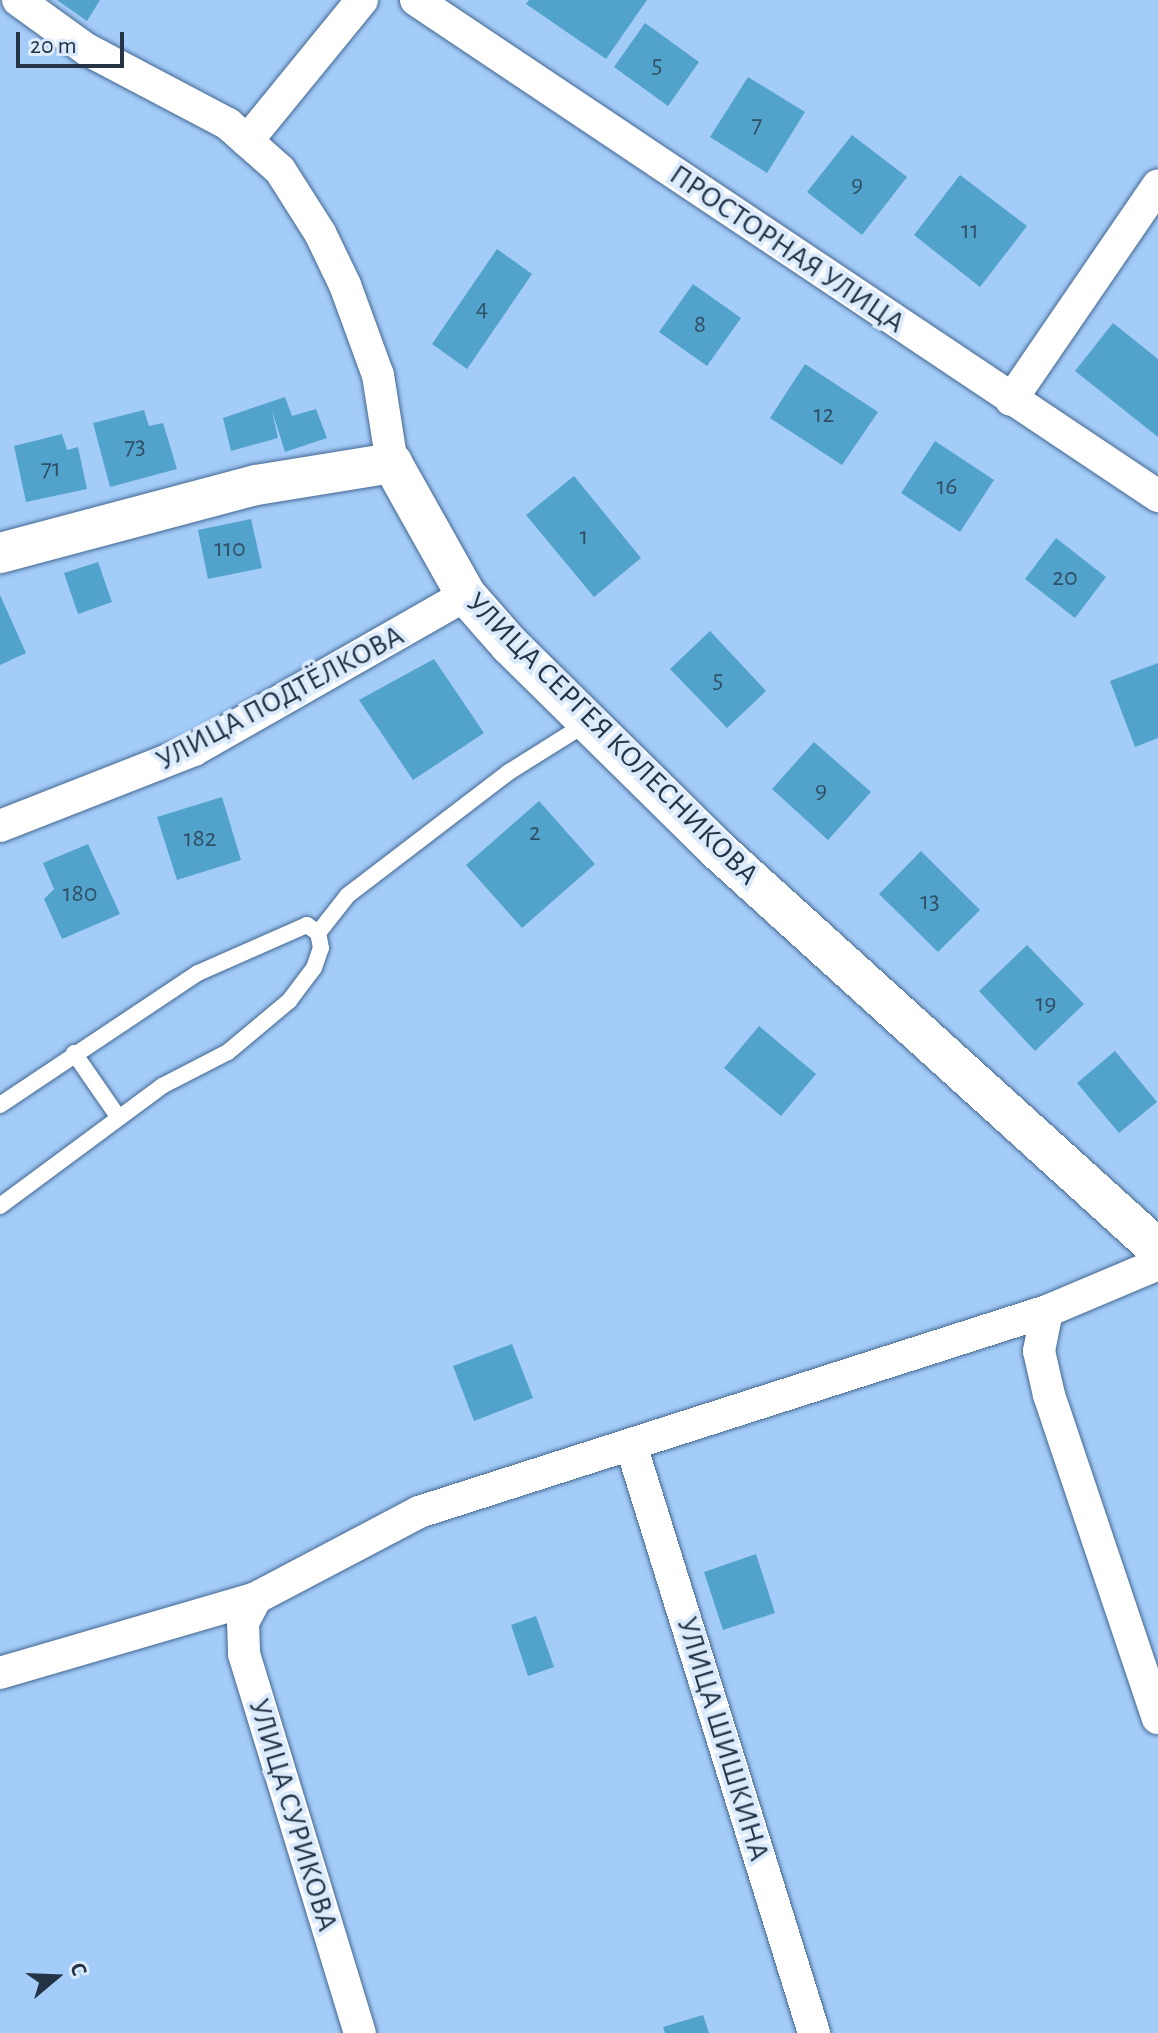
<!DOCTYPE html>
<meta charset="utf-8">
<style>
body{margin:0}
#map{position:relative;width:1158px;height:2033px;overflow:hidden;background:#a4ccf9;font-family:"Alegreya Sans",sans-serif}
div>[style]{position:absolute}
[style*='--x']{left:calc(var(--x)*1px);top:calc(var(--y)*1px);width:calc(var(--w)*1px);rotate:calc(var(--a)*1deg)}
.building>*{inset:0;background:#52a3cb}
.roads{filter:drop-shadow(0 0 2px #436790) drop-shadow(0 0 2px #436790)}
.service>*{height:16px;margin:-8px;padding:0 8px;transform-origin:8px;border-radius:8px;background:#fff}
.minor>*{height:32px;margin:-16px;padding:0 16px;transform-origin:16px;border-radius:16px;background:#fff}
.tertiary>*{height:40px;margin:-20px;padding:0 20px;transform-origin:20px;border-radius:20px;background:#fff}
span{translate:-50% -50%;white-space:nowrap;text-align:center;line-height:1.15;-webkit-text-stroke:8px #dbebfd;paint-order:stroke}
.number-label{font-size:26px;color:#305067}
.number-label span{-webkit-text-stroke-width:0}
.street-label{font-size:30px;color:#243446}
.north{position:absolute;left:16px;top:1937px;width:80px;height:80px;-webkit-text-stroke:6px #dbebfd;paint-order:stroke;rotate:71deg;font-size:22px;font-weight:700;line-height:32px;text-align:center;color:#243446}
.north::after{content:'';display:block;margin:auto;width:28px;height:36px;background:#243446;clip-path:polygon(50% 0,100% 100%,50% 72%,0 100%)}
.scale{position:absolute;left:16px;top:32px;width:108px;height:36px;box-sizing:border-box;border:4px solid #243446;border-top:0;padding-left:10px;font-size:24px;line-height:28px;white-space:nowrap;color:#243446;-webkit-text-stroke:6px #dbebfd;paint-order:stroke}
</style>
<div id="map">
<div class="building">
<div style="clip-path:polygon(57px 0,100px 0,87px 21px)"></div>
<div style="clip-path:polygon(529px 0,647px 0,606px 59px,526px 4px)"></div>
<div style="clip-path:polygon(645px 23px,699px 62px,668px 106px,614px 67px)"></div>
<div style="clip-path:polygon(748px 77px,805px 112px,767px 173px,710px 137px)"></div>
<div style="clip-path:polygon(852px 135px,907px 177px,862px 235px,807px 192px)"></div>
<div style="clip-path:polygon(960px 175px,1027px 226px,980px 287px,914px 235px)"></div>
<div style="clip-path:polygon(497px 249px,532px 274px,467px 369px,432px 344px)"></div>
<div style="clip-path:polygon(693px 284px,741px 318px,707px 366px,659px 332px)"></div>
<div style="clip-path:polygon(1113px 323px,1158px 359px,1158px 437px,1075px 371px)"></div>
<div style="clip-path:polygon(805px 364px,878px 412px,842px 465px,770px 418px)"></div>
<div style="clip-path:polygon(285px 397px,292px 416px,316px 409px,327px 438px,285px 452px,272px 411px,278px 438px,231px 451px,223px 418px)"></div>
<div style="clip-path:polygon(144px 410px,149px 426px,163px 423px,177px 469px,110px 487px,93px 423px)"></div>
<div style="clip-path:polygon(62px 434px,67px 450px,78px 447px,87px 489px,26px 502px,14px 446px)"></div>
<div style="clip-path:polygon(935px 441px,994px 480px,960px 532px,901px 493px)"></div>
<div style="clip-path:polygon(574px 476px,641px 558px,594px 597px,526px 515px)"></div>
<div style="clip-path:polygon(251px 519px,262px 568px,208px 579px,198px 530px)"></div>
<div style="clip-path:polygon(1056px 538px,1106px 577px,1075px 618px,1025px 579px)"></div>
<div style="clip-path:polygon(98px 562px,112px 602px,78px 614px,64px 573px)"></div>
<div style="clip-path:polygon(0 595px,26px 653px,0 665px)"></div>
<div style="clip-path:polygon(710px 631px,766px 691px,727px 728px,670px 669px)"></div>
<div style="clip-path:polygon(434px 659px,484px 733px,413px 780px,359px 700px)"></div>
<div style="clip-path:polygon(1158px 663px,1158px 738px,1135px 747px,1110px 681px)"></div>
<div style="clip-path:polygon(814px 742px,871px 792px,828px 840px,772px 789px)"></div>
<div style="clip-path:polygon(222px 797px,241px 860px,177px 880px,157px 817px)"></div>
<div style="clip-path:polygon(539px 801px,595px 864px,522px 928px,466px 865px)"></div>
<div style="clip-path:polygon(88px 844px,120px 914px,62px 939px,44px 899px,54px 889px,43px 863px)"></div>
<div style="clip-path:polygon(921px 851px,980px 910px,938px 952px,879px 894px)"></div>
<div style="clip-path:polygon(1027px 945px,1084px 1004px,1035px 1051px,979px 991px)"></div>
<div style="clip-path:polygon(759px 1026px,816px 1074px,781px 1116px,724px 1068px)"></div>
<div style="clip-path:polygon(1115px 1051px,1157px 1102px,1119px 1133px,1077px 1083px)"></div>
<div style="clip-path:polygon(512px 1344px,533px 1398px,474px 1421px,453px 1366px)"></div>
<div style="clip-path:polygon(756px 1554px,775px 1613px,723px 1630px,704px 1572px)"></div>
<div style="clip-path:polygon(536px 1616px,554px 1667px,528px 1676px,511px 1625px)"></div>
<div style="clip-path:polygon(703px 2015px,709px 2033px,665px 2033px,663px 2027px)"></div>
</div>
<div class="roads">
<div class="service">
<div style="--x:74;--y:1053;--w:79;--a:55.3"></div>
<div style="--x:0;--y:1105;--w:238;--a:-33.7"></div>
<div style="--x:198;--y:973;--w:119;--a:-23.8"></div>
<div style="--x:307;--y:925;--w:14;--a:36"></div>
<div style="--x:318;--y:933;--w:48;--a:-51.7"></div>
<div style="--x:348;--y:895;--w:203;--a:-37.4"></div>
<div style="--x:509;--y:772;--w:92;--a:-32.1"></div>
<div style="--x:0;--y:1206;--w:202;--a:-36.5"></div>
<div style="--x:162;--y:1086;--w:74;--a:-27.3"></div>
<div style="--x:228;--y:1052;--w:80;--a:-39.9"></div>
<div style="--x:289;--y:1001;--w:41;--a:-52.9"></div>
<div style="--x:314;--y:968;--w:21;--a:-71"></div>
<div style="--x:321;--y:948;--w:15;--a:-101"></div>
</div>
<div class="minor">
<div style="--x:18;--y:0;--w:84;--a:35.8"></div>
<div style="--x:86;--y:49;--w:161;--a:27.8"></div>
<div style="--x:228;--y:124;--w:69;--a:41.5"></div>
<div style="--x:280;--y:170;--w:75;--a:57.6"></div>
<div style="--x:320;--y:233;--w:58;--a:64.3"></div>
<div style="--x:345;--y:285;--w:96;--a:69.9"></div>
<div style="--x:378;--y:375;--w:89;--a:81"></div>
<div style="--x:416;--y:0;--w:893;--a:33.76"></div>
<div style="--x:247;--y:141;--w:182;--a:-50.8"></div>
<div style="--x:1011;--y:400;--w:260;--a:-55.6"></div>
<div style="--x:0;--y:826;--w:208;--a:-21.4"></div>
<div style="--x:194;--y:750;--w:313;--a:-29.7"></div>
<div style="--x:1047;--y:1311;--w:41;--a:101.3"></div>
<div style="--x:1039;--y:1351;--w:45;--a:77.2"></div>
<div style="--x:1049;--y:1395;--w:341;--a:71.4"></div>
<div style="--x:631;--y:1445;--w:616;--a:72.71"></div>
<div style="--x:256;--y:1598;--w:27;--a:118"></div>
<div style="--x:243;--y:1622;--w:32;--a:88"></div>
<div style="--x:244;--y:1654;--w:396;--a:73"></div>
<div style="--x:0;--y:1673;--w:267;--a:-16.3"></div>
<div style="--x:256;--y:1598;--w:184;--a:-27.8"></div>
<div style="--x:419;--y:1512;--w:659;--a:-17.75"></div>
<div style="--x:1047;--y:1311;--w:121;--a:-22.9"></div>
</div>
<div class="tertiary">
<div style="--x:0;--y:553;--w:265;--a:-14.9"></div>
<div style="--x:256;--y:485;--w:138;--a:-9.2"></div>
<div style="--x:392;--y:463;--w:151;--a:60.7"></div>
<div style="--x:466;--y:595;--w:67;--a:48.7"></div>
<div style="--x:510;--y:645;--w:293;--a:44.6"></div>
<div style="--x:719;--y:851;--w:593;--a:42.2"></div>
</div>
</div>
<div class="number-label">
<span style="left:657px;top:65px">5</span>
<span style="left:757px;top:125px">7</span>
<span style="left:857px;top:185px">9</span>
<span style="left:970px;top:231px">11</span>
<span style="left:482px;top:309px">4</span>
<span style="left:700px;top:325px">8</span>
<span style="left:824px;top:415px">12</span>
<span style="left:135px;top:447px">73</span>
<span style="left:51px;top:469px">71</span>
<span style="left:947px;top:487px">16</span>
<span style="left:584px;top:537px">1</span>
<span style="left:230px;top:549px">110</span>
<span style="left:1065px;top:578px">20</span>
<span style="left:718px;top:680px">5</span>
<span style="left:821px;top:791px">9</span>
<span style="left:535px;top:833px">2</span>
<span style="left:200px;top:839px">182</span>
<span style="left:80px;top:894px">180</span>
<span style="left:930px;top:902px">13</span>
<span style="left:1046px;top:1004px">19</span>
</div>
<div class="street-label">
<span style="left:787px;top:249px;rotate:34deg">ПРОСТОРНАЯ УЛИЦА</span>
<span style="left:280px;top:698px;rotate:-28deg">УЛИЦА ПОДТЁЛКОВА</span>
<span style="left:612px;top:739px;rotate:45deg">УЛИЦА СЕРГЕЯ КОЛЕСНИКОВА</span>
<span style="left:723px;top:1739px;rotate:73deg">УЛИЦА ШИШКИНА</span>
<span style="left:293px;top:1815px;rotate:73deg">УЛИЦА СУРИКОВА</span>
</div>
<div class="north">С</div>
<div class="scale">20 m</div>
</div>
